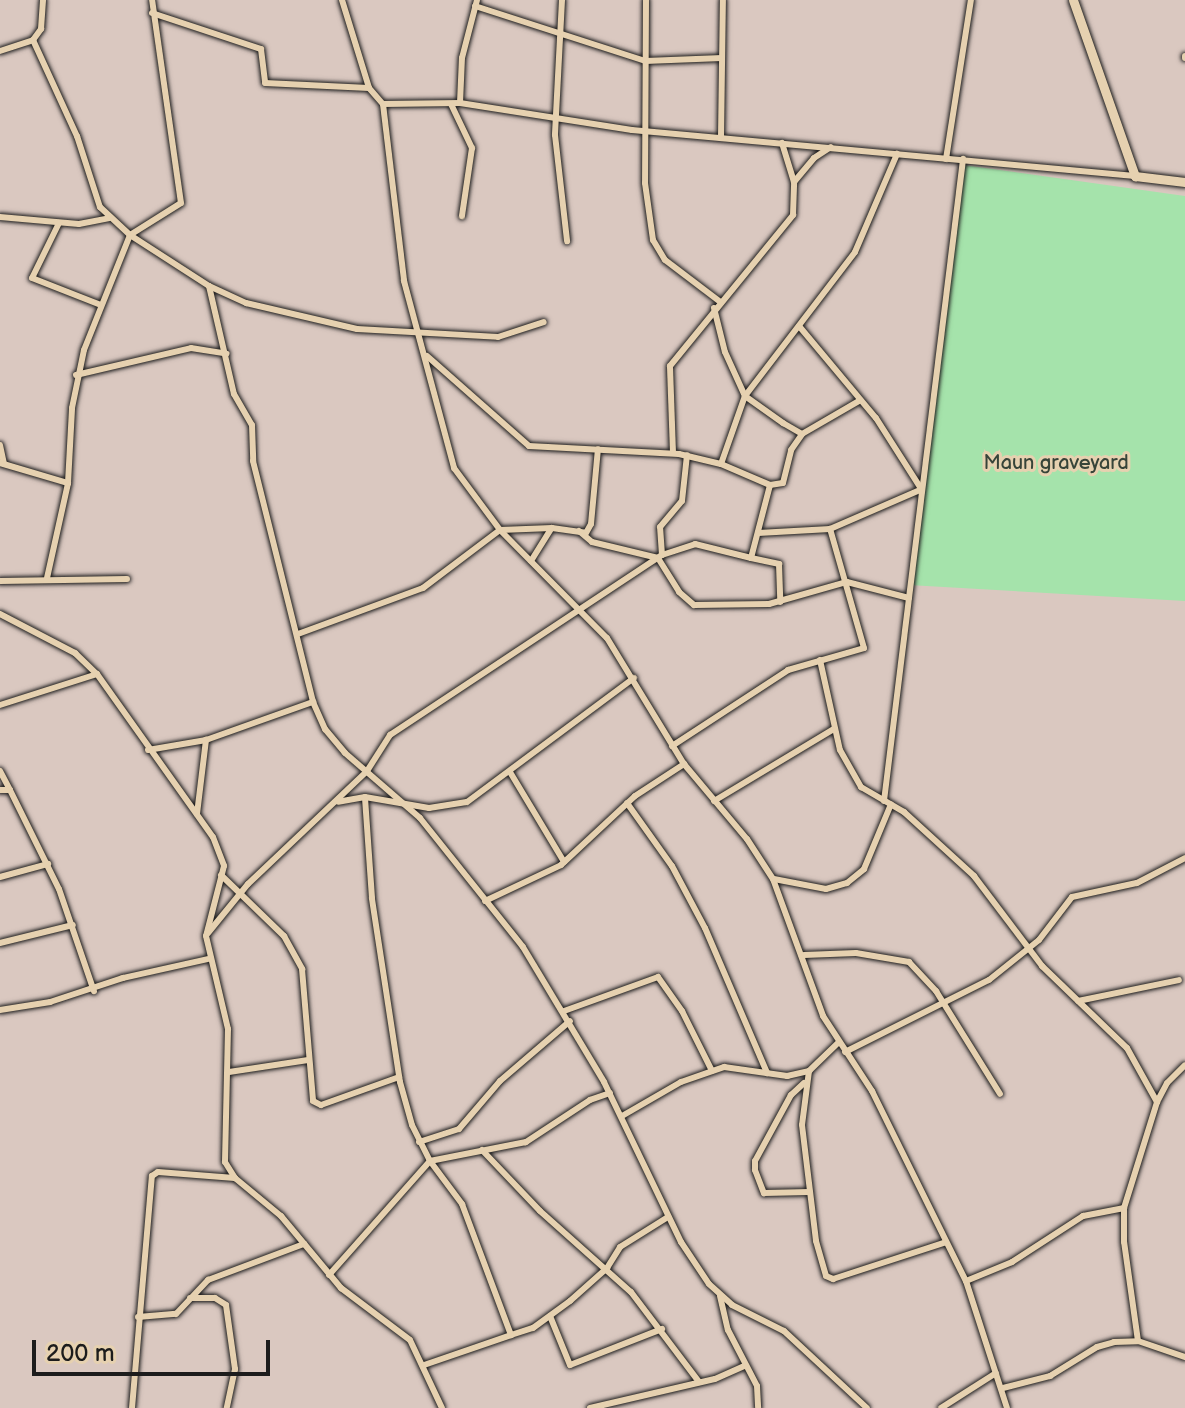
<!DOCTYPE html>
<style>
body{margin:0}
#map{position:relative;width:1185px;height:1408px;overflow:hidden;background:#dac8c0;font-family:"Balsamiq Sans",sans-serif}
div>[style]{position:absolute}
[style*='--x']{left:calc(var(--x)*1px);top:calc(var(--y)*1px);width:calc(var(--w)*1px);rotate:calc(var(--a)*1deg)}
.green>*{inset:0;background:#a5e3ab}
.roads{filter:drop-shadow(0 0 2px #1c1c1c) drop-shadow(0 0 2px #1c1c1c)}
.street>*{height:6px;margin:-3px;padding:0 3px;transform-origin:3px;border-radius:3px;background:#e6d1b0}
.secondary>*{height:9px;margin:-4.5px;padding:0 4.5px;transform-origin:4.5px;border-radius:4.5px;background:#e6d1b0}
span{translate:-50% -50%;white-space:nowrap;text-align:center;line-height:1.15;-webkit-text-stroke:6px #e6d1b0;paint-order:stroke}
.park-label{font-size:20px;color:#374439}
.scale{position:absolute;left:32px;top:1340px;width:238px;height:36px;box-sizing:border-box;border:4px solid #1c1c1c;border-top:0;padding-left:10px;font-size:24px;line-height:28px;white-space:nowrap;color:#1c1c1c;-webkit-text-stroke:6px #e6d1b0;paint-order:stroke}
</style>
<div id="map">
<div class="green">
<div style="clip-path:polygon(964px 165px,1185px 196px,1185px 601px,909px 585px)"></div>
</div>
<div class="roads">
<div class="street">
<div style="--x:342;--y:0;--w:92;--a:72.9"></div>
<div style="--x:369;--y:88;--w:21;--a:49"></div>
<div style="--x:383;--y:104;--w:77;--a:-0.7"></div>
<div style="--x:460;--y:103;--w:174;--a:8.9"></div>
<div style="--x:632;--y:130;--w:505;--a:5.23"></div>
<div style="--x:562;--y:0;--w:135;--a:93"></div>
<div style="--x:555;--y:135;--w:107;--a:83.5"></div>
<div style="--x:646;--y:0;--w:183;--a:90.3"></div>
<div style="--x:645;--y:183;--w:58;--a:82"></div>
<div style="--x:653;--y:240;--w:23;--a:59"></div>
<div style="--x:665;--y:260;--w:68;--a:37.2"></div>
<div style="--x:475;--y:6;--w:179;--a:17.9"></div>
<div style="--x:645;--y:61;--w:77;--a:-2.2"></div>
<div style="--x:152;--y:13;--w:115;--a:18.3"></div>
<div style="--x:261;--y:49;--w:34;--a:83"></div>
<div style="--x:265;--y:83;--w:104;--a:2.8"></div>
<div style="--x:33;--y:40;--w:14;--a:-54"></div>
<div style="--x:41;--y:29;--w:29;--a:-86"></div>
<div style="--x:0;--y:51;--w:35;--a:-18"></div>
<div style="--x:33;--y:40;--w:106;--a:65.4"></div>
<div style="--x:77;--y:136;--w:75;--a:72.1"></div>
<div style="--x:100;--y:207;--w:41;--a:43"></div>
<div style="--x:130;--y:235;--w:94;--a:32.8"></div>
<div style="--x:209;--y:286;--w:111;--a:77"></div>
<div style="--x:234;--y:394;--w:36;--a:60"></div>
<div style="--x:252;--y:425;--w:36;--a:88"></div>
<div style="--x:253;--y:461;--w:248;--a:76"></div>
<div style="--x:313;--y:702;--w:30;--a:66"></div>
<div style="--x:325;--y:729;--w:31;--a:50"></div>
<div style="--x:345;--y:753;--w:99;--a:40.9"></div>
<div style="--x:420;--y:818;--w:165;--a:51.4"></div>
<div style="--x:523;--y:947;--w:157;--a:59"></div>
<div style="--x:604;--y:1082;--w:178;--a:64.3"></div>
<div style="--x:681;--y:1242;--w:50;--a:56.3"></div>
<div style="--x:709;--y:1284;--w:31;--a:42"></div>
<div style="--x:732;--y:1305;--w:58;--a:26.6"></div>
<div style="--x:784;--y:1331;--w:113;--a:42.9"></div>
<div style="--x:1185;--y:56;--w:2;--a:90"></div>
<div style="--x:460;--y:103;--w:45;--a:-87.5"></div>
<div style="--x:462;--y:58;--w:60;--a:-75.5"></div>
<div style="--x:383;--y:104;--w:178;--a:83.2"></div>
<div style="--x:404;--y:281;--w:194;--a:75"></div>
<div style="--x:454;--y:468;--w:77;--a:53.4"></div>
<div style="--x:500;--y:530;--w:152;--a:45.3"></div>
<div style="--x:607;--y:638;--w:148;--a:58.6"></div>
<div style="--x:684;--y:764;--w:98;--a:50"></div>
<div style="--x:747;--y:839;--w:48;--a:57"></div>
<div style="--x:773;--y:879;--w:146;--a:69.9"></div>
<div style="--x:823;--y:1016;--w:90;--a:56.8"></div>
<div style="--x:872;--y:1091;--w:212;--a:63.7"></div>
<div style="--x:966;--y:1281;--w:133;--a:72.1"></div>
<div style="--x:451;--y:104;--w:49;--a:64.5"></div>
<div style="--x:472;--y:148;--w:69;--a:98.4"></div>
<div style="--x:721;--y:137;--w:137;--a:-89.2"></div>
<div style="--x:946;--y:159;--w:161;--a:-81.1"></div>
<div style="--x:794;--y:182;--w:31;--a:-50"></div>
<div style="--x:814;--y:158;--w:20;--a:-33"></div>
<div style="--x:0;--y:217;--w:79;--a:5.1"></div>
<div style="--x:79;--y:224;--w:31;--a:-11"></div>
<div style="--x:59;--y:223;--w:61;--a:116.1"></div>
<div style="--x:32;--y:278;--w:74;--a:21.4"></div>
<div style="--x:209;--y:286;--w:41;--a:24.7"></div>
<div style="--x:246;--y:303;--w:114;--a:13.2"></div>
<div style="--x:357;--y:329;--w:141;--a:3.2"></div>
<div style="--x:498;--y:337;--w:48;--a:-18.1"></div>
<div style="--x:714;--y:308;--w:45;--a:76"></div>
<div style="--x:725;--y:352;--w:48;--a:65.6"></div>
<div style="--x:745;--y:396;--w:47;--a:35.4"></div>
<div style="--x:783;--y:423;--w:22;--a:30"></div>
<div style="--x:802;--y:434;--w:66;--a:-30.1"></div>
<div style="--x:799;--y:326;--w:120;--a:50.1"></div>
<div style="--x:876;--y:418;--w:82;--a:57.5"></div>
<div style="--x:427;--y:356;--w:136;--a:41.4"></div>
<div style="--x:529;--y:446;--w:150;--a:3.1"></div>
<div style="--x:679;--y:454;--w:43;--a:13.4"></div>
<div style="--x:721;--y:464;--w:72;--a:-70.6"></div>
<div style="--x:745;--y:396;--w:181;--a:-52.6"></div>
<div style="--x:855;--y:252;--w:107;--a:-66.8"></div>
<div style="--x:76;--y:375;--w:118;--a:-13.2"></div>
<div style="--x:191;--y:348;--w:36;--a:9"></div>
<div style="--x:0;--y:445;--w:19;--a:78"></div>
<div style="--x:673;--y:453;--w:87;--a:-92"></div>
<div style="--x:670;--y:366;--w:195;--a:-50.8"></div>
<div style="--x:793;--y:215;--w:33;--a:-88"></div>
<div style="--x:794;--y:182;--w:41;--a:-107.1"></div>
<div style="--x:0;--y:463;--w:71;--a:16.4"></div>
<div style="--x:721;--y:464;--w:53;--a:23.2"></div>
<div style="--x:830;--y:529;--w:98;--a:-23.4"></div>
<div style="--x:579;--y:531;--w:17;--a:40"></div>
<div style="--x:592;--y:542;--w:68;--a:13.6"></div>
<div style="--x:658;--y:558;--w:40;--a:58"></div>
<div style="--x:679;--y:592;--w:20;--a:41"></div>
<div style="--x:694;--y:605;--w:75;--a:-0.8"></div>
<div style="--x:769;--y:604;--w:81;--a:-15.8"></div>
<div style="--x:847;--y:582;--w:64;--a:14.5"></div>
<div style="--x:662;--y:555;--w:35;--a:-18"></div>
<div style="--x:695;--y:544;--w:58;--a:14"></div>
<div style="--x:751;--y:558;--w:75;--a:-75.4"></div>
<div style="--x:770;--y:485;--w:13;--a:-9"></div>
<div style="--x:783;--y:483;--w:34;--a:-76"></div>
<div style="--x:791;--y:450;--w:19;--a:-55"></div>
<div style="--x:751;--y:558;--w:29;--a:12"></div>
<div style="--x:779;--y:564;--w:38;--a:88"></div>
<div style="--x:531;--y:561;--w:39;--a:-58"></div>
<div style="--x:552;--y:528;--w:34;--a:8"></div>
<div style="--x:586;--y:533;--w:10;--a:-61"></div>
<div style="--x:591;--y:524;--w:75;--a:-84.7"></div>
<div style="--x:47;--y:578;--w:97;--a:-77.5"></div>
<div style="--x:68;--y:483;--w:75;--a:-86.9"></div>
<div style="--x:72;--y:408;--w:59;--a:-78.3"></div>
<div style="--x:84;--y:350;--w:124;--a:-68.2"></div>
<div style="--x:130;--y:235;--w:60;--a:-32.1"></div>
<div style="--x:181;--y:203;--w:205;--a:-98.1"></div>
<div style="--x:0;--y:581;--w:127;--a:-0.9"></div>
<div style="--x:0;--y:614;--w:85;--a:27.5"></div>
<div style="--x:75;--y:653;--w:30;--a:44"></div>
<div style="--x:97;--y:674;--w:200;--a:54.6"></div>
<div style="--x:213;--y:837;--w:31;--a:69"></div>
<div style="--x:224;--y:866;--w:72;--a:104.4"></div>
<div style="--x:206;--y:936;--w:96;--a:76.7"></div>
<div style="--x:228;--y:1029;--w:133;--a:91.3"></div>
<div style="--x:225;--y:1162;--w:19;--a:58"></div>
<div style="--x:235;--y:1178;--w:60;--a:39.6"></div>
<div style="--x:281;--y:1216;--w:94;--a:50.2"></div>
<div style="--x:341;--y:1288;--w:86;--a:37"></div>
<div style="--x:410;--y:1340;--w:75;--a:64.8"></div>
<div style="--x:298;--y:634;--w:133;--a:-20.2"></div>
<div style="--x:423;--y:588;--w:96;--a:-37"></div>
<div style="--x:500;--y:530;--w:52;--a:-2.2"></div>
<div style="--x:820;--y:660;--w:92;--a:77.5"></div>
<div style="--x:840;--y:750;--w:43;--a:60.4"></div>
<div style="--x:861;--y:787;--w:50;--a:30.2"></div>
<div style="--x:904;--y:812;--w:95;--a:42.4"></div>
<div style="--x:974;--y:876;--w:113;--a:52.9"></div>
<div style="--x:1042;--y:966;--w:118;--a:44"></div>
<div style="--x:1127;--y:1048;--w:62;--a:60.9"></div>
<div style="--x:0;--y:705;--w:102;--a:-17.7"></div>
<div style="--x:672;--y:746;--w:139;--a:-33.2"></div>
<div style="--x:788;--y:670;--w:79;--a:-16.1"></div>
<div style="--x:864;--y:648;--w:124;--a:-105.9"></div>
<div style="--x:830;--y:529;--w:72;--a:176.8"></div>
<div style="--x:148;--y:750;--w:59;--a:-9.8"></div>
<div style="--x:0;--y:771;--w:21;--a:62"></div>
<div style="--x:10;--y:790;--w:10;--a:180"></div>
<div style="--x:510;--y:772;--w:105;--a:59"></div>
<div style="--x:10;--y:790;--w:110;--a:63.7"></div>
<div style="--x:59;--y:889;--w:108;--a:71.1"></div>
<div style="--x:365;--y:797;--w:65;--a:9.8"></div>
<div style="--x:429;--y:808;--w:38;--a:-9"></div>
<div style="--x:467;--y:802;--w:208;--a:-36.6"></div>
<div style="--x:714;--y:801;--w:140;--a:-31"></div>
<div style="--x:884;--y:801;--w:647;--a:-82.98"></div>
<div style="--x:627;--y:803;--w:77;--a:54.5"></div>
<div style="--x:672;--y:866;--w:70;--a:62"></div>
<div style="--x:705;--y:928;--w:158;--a:66.8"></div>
<div style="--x:197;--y:814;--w:75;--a:-83.1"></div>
<div style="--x:206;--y:740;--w:114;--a:-19.6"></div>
<div style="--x:221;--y:875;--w:88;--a:44.1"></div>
<div style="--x:284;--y:936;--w:38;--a:61"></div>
<div style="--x:302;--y:969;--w:132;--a:85.2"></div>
<div style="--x:313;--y:1101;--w:9;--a:27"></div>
<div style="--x:321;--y:1105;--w:83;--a:-19.7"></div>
<div style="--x:0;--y:877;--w:50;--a:-15.2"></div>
<div style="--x:774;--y:879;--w:53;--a:10.9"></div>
<div style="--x:826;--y:889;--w:22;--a:-16"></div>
<div style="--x:847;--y:883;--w:22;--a:-39"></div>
<div style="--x:864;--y:869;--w:70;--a:-67.4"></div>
<div style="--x:485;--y:901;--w:84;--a:-25.3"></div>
<div style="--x:561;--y:865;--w:101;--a:-43"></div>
<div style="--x:635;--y:796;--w:59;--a:-33.1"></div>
<div style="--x:208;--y:933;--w:63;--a:-50.8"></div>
<div style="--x:248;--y:884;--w:164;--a:-43.5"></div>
<div style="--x:367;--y:771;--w:43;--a:-57.4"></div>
<div style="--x:390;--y:735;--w:326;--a:-33.5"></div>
<div style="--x:662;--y:555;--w:28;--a:-94"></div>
<div style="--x:660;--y:527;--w:34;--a:-50"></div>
<div style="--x:682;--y:501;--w:46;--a:-83.8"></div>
<div style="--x:0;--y:943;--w:75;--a:-13.9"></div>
<div style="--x:804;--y:955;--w:52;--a:-2.2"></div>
<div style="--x:856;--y:953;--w:54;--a:9.6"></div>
<div style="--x:909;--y:962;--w:40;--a:47"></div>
<div style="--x:936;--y:991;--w:121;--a:58.1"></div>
<div style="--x:1078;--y:1001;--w:103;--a:-11.7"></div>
<div style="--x:0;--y:1010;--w:51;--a:-9.1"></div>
<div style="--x:50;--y:1002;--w:77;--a:-18.2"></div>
<div style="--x:123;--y:978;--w:87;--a:-12.6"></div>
<div style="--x:564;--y:1011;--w:100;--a:-19.9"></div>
<div style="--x:658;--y:977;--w:42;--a:54.8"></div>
<div style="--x:682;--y:1011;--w:67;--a:63.4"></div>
<div style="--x:845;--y:1052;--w:161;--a:-26.6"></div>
<div style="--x:989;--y:980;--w:64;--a:-38.7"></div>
<div style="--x:1039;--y:940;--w:54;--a:-52.5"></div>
<div style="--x:1072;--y:897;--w:66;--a:-12.2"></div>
<div style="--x:1137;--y:883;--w:54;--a:-27.5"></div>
<div style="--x:809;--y:1071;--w:54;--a:97.4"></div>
<div style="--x:802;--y:1125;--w:117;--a:83.1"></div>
<div style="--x:816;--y:1241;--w:36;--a:74"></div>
<div style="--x:826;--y:1276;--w:8;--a:23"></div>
<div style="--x:833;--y:1279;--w:119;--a:-18.1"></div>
<div style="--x:229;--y:1072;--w:80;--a:-8.6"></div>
<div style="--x:804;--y:1083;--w:18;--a:137"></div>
<div style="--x:791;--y:1095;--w:75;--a:118.6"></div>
<div style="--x:755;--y:1161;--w:9;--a:90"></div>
<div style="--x:755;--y:1170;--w:25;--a:69"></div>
<div style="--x:764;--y:1193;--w:45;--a:-1.3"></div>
<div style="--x:610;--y:1093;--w:21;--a:161"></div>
<div style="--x:590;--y:1100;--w:77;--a:146.7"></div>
<div style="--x:526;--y:1142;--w:98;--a:168.8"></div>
<div style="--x:430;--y:1161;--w:54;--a:53.3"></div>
<div style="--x:462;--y:1204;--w:140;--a:69.5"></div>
<div style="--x:511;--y:1335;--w:23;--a:-18"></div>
<div style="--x:533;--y:1328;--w:46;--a:-36.1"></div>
<div style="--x:570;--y:1301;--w:50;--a:-41.7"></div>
<div style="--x:607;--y:1268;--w:25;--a:-58"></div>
<div style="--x:620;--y:1247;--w:57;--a:-32"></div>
<div style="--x:622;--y:1116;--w:68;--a:-30"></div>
<div style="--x:681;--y:1082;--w:46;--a:-19.2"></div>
<div style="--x:724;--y:1067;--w:64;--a:8.1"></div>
<div style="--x:787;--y:1076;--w:23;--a:-13"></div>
<div style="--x:809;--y:1071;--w:40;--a:-44"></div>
<div style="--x:419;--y:1142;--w:42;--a:-18"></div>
<div style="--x:459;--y:1129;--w:63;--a:-49.5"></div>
<div style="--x:500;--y:1081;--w:92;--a:-40.6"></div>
<div style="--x:482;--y:1150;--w:84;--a:46.4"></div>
<div style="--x:540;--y:1211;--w:122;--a:41.7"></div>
<div style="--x:631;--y:1292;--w:113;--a:52.9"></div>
<div style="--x:329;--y:1275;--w:152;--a:-48.5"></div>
<div style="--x:430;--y:1161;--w:40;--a:-116.6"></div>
<div style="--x:412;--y:1125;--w:45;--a:-105.6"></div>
<div style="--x:400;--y:1082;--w:186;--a:-98.7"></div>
<div style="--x:372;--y:898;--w:101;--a:-94"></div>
<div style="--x:365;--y:797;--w:27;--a:170"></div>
<div style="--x:966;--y:1281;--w:50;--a:-22.4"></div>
<div style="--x:1012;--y:1262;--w:85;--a:-32.9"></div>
<div style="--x:1083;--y:1216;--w:42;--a:-11"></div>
<div style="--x:720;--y:1296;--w:35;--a:77"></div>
<div style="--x:728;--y:1330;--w:63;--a:62.6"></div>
<div style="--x:757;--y:1386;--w:22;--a:87"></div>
<div style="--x:190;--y:1298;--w:25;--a:0"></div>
<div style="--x:215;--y:1298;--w:13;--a:32"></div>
<div style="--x:226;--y:1305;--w:65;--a:82"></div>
<div style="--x:235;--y:1369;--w:40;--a:102"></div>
<div style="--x:550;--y:1316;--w:53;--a:67.8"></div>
<div style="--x:570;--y:1365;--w:99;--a:-21.4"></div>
<div style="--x:138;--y:1317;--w:38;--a:-5"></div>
<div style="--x:176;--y:1314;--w:47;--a:-46.7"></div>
<div style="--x:208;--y:1280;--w:103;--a:-20.6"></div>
<div style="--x:1138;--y:1341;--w:100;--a:-98"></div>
<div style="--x:1124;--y:1242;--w:34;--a:-90"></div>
<div style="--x:1124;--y:1208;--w:111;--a:-72.7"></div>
<div style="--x:1157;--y:1102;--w:21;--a:-62"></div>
<div style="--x:1167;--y:1083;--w:25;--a:-45"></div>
<div style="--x:424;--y:1365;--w:92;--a:-19"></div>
<div style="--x:1003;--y:1388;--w:49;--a:-14.3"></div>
<div style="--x:1050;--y:1376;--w:55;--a:-31.7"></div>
<div style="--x:1097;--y:1347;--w:18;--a:-16"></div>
<div style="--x:1114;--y:1342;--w:24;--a:-2"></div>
<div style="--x:1138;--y:1341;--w:50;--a:18.8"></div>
<div style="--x:132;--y:1408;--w:233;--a:-85.1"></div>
<div style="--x:152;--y:1176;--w:7;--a:-34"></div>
<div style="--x:158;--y:1172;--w:77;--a:4.5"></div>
<div style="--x:590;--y:1408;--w:128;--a:-13.1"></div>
<div style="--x:715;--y:1379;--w:32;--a:-24"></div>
<div style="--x:941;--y:1408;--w:65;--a:-32.5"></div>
</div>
<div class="secondary">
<div style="--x:1073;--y:0;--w:187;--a:70.6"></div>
<div style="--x:1135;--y:176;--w:50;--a:6.8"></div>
</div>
</div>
<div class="park-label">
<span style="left:1056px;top:463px">Maun graveyard</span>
</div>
<div class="scale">200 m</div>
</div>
